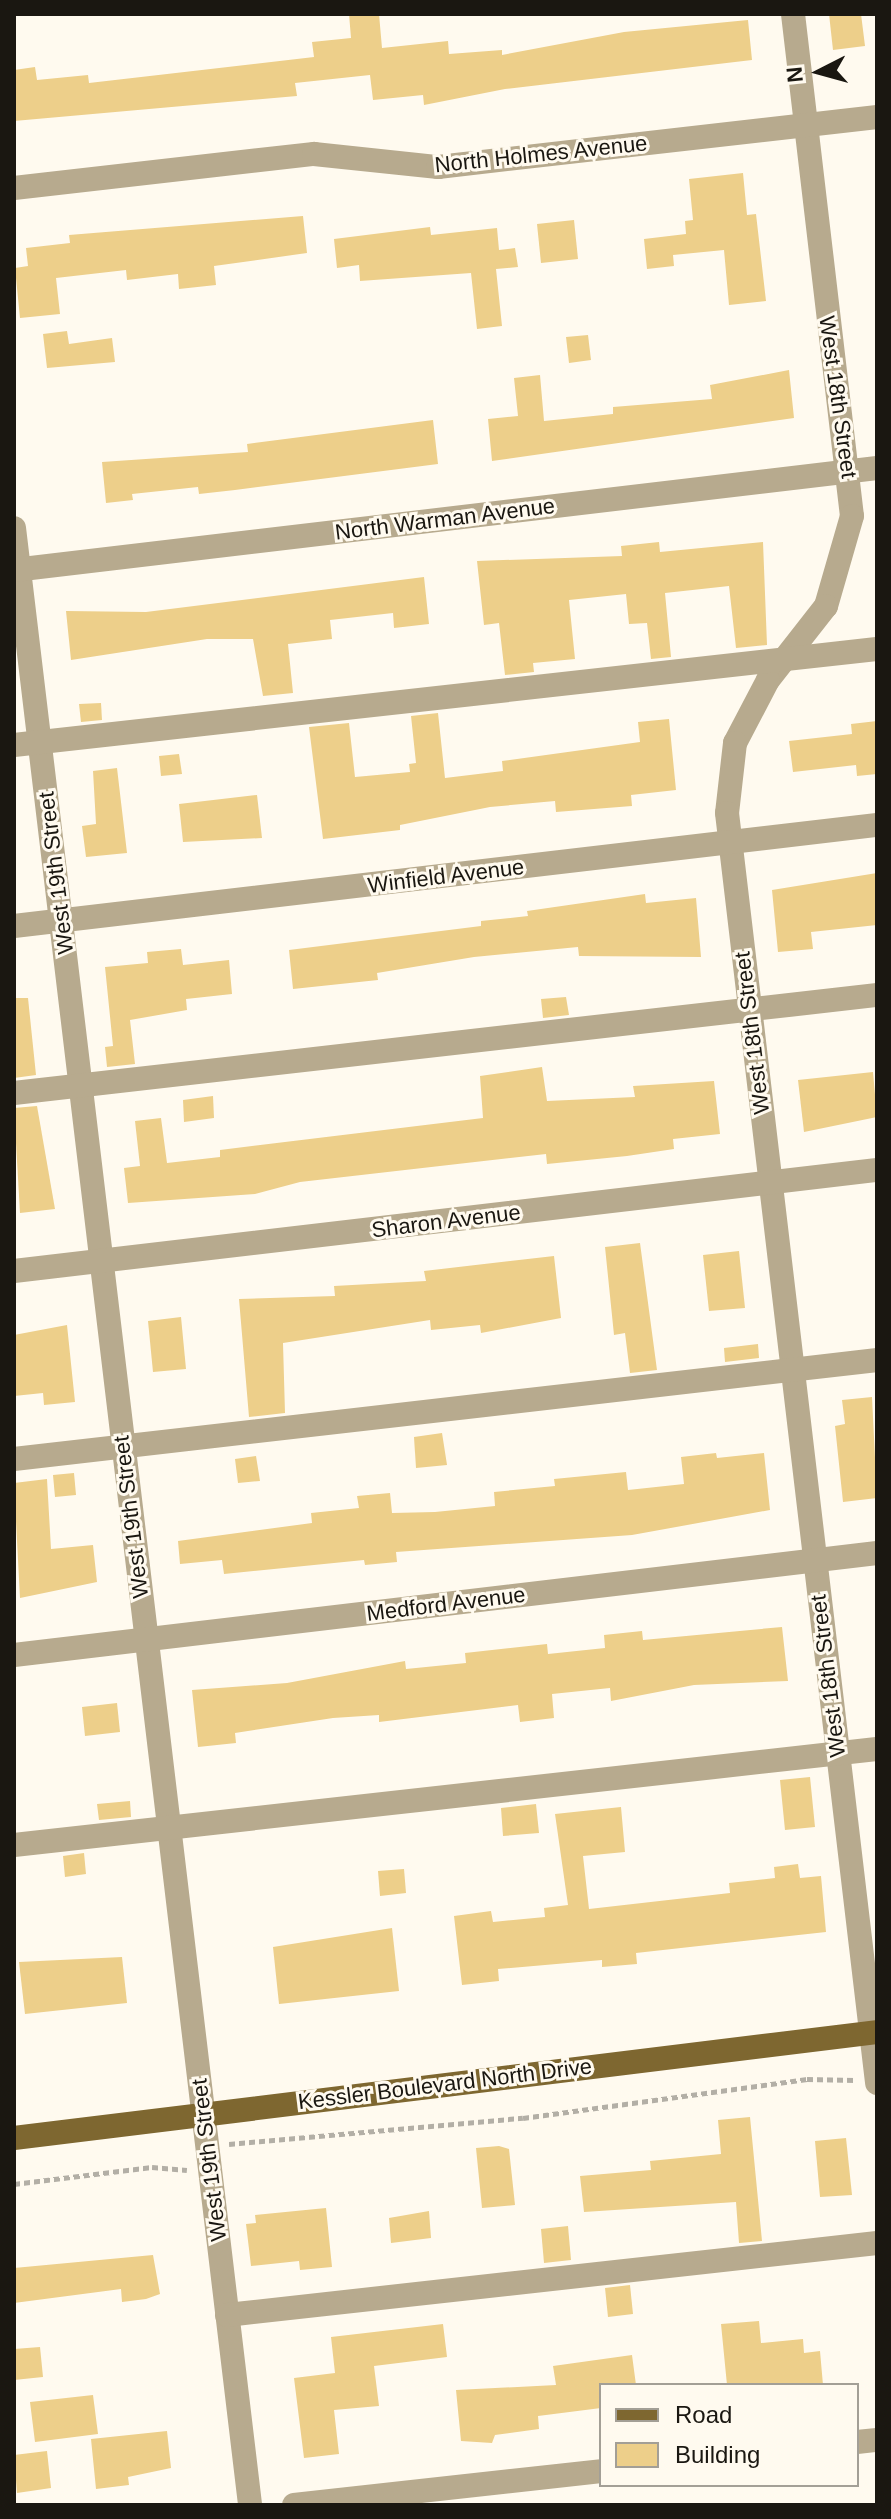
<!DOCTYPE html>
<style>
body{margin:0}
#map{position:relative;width:891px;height:2519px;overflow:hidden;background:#fffaef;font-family:Arial,sans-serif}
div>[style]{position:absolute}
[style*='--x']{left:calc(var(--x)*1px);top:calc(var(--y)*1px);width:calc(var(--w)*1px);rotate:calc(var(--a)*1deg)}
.building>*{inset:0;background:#edcf8a}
.path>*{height:5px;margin-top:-2.5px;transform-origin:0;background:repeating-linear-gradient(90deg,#b3afa6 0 6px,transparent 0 10px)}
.minor>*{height:24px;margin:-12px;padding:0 12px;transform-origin:12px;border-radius:12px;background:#b7aa8e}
.major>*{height:24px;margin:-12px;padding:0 12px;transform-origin:12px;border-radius:12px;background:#7e6730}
span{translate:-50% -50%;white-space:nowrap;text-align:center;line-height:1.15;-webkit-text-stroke:6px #fffaef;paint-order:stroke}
.street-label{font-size:22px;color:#1a1711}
.frame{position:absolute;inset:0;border:16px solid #1a1711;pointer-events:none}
.legend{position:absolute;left:599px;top:2383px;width:260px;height:104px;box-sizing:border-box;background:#fffaef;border:2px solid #a39f96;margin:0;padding:10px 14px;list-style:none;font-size:24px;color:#1a1711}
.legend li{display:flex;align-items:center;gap:16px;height:40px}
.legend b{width:40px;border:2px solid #a39f96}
.north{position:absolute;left:779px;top:32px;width:80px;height:80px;-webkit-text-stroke:6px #fffaef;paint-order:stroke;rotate:264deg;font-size:22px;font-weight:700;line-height:32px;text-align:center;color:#1a1711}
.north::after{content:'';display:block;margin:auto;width:28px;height:36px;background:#1a1711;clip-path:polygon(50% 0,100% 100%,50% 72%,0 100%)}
</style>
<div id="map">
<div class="building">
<div style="clip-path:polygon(349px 14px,379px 14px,382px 48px,448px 41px,449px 54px,502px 50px,502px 55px,624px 32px,748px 20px,752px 60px,505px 89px,424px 105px,423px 95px,373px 100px,370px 75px,295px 83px,297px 96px,14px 121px,14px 70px,35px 67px,37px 80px,88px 75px,89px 83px,314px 57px,312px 42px,351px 38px)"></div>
<div style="clip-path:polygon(829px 14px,861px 14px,865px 46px,833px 50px)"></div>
<div style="clip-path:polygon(743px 173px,747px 215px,756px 214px,766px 301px,729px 305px,724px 250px,673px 255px,674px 266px,647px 269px,644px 239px,686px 234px,685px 221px,693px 220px,689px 179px)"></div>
<div style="clip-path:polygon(303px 216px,307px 253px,214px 266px,216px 285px,179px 289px,178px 274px,127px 280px,126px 270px,56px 278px,60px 314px,20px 318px,15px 268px,28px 266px,26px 248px,70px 243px,69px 235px)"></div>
<div style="clip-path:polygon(574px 220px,578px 259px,541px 263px,537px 224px)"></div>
<div style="clip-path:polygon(430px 227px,431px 235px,497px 228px,499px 250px,515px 248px,518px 267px,496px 269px,502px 326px,477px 329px,471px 273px,360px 281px,359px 265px,337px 268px,334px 239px)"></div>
<div style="clip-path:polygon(67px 331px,69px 344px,112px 338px,115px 362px,47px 368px,43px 334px)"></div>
<div style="clip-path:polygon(588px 335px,591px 360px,569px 363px,566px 337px)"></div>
<div style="clip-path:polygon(789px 370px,794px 418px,492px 461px,488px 419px,518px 416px,514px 378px,540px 375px,544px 421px,613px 414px,613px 407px,712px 399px,710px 385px)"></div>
<div style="clip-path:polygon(433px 420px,438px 464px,235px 490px,199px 494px,198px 487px,132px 494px,133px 500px,106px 503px,102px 462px,248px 452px,247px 444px)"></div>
<div style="clip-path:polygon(659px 542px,660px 552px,763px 542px,767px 645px,736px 648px,729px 586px,665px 593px,671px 657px,651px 659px,647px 623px,629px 624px,626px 594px,569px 600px,575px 659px,533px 663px,534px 672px,505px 675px,499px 623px,484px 625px,477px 561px,622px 556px,621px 546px)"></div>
<div style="clip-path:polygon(424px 577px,429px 624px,394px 628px,393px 613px,330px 620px,332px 639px,288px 644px,293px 693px,263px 696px,253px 639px,207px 639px,71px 660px,66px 611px,146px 612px)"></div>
<div style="clip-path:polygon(101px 703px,102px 720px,81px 722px,79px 704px)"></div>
<div style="clip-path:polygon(438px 713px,445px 778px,503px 771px,502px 761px,640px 742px,638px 722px,669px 719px,676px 790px,631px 795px,632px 806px,556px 812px,555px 801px,490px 807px,400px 825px,400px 830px,323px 839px,309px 727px,349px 723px,355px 777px,410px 772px,409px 764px,416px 763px,411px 716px)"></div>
<div style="clip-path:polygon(877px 721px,877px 774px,857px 776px,856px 765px,793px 772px,789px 741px,852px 734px,851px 724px)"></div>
<div style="clip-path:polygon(179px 754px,182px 774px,161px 776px,159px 756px)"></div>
<div style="clip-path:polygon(117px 768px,127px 853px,86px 857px,82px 826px,96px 824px,93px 771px)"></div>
<div style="clip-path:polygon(257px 795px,262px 838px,183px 842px,179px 804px)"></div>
<div style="clip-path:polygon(877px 873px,877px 925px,811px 932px,813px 949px,778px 952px,772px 890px)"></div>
<div style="clip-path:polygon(645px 894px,646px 903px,696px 898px,701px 957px,579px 956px,578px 947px,474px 957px,377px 973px,378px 980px,293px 989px,289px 950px,481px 926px,481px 921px,528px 916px,527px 911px)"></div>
<div style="clip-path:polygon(181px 949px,183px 965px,229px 960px,232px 994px,186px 999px,187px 1010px,130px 1020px,135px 1064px,107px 1067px,105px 1047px,113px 1046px,105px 967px,148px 963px,147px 952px)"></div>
<div style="clip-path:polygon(566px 997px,569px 1015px,543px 1018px,541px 999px)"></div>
<div style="clip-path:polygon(14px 998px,28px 998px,36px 1075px,14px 1078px)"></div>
<div style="clip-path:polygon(542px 1067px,547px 1101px,635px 1097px,633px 1086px,714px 1081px,720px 1134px,673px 1139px,674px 1149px,627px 1156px,547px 1164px,546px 1154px,300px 1182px,255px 1194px,128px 1203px,124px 1168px,140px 1166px,135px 1121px,161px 1118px,167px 1163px,220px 1157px,220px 1150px,483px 1118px,480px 1076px)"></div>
<div style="clip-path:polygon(873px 1072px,877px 1117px,804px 1132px,798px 1080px)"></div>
<div style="clip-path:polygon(213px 1096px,214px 1118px,184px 1122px,183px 1100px)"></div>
<div style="clip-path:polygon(37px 1106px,55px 1209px,20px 1213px,14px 1108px)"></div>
<div style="clip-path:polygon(640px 1243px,657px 1370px,630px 1373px,625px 1333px,614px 1335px,605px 1247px)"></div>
<div style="clip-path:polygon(739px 1251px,745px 1308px,709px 1311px,703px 1255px)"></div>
<div style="clip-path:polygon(554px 1256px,561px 1318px,481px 1333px,480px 1325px,431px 1330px,430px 1320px,283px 1343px,285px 1413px,249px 1417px,239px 1299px,335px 1296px,334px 1286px,426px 1281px,424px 1271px)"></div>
<div style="clip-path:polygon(181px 1317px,186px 1369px,153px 1372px,148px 1321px)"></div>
<div style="clip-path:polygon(67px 1325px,75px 1402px,44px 1405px,43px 1393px,14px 1396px,14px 1335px)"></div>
<div style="clip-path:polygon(758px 1344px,759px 1358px,725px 1362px,724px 1348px)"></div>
<div style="clip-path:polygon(872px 1397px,877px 1498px,843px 1502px,835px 1426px,845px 1424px,842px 1400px)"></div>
<div style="clip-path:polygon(442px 1433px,447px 1465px,416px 1468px,414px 1437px)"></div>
<div style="clip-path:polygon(716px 1453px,717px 1458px,764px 1453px,770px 1510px,632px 1535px,396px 1552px,397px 1562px,365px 1565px,364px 1560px,224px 1574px,222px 1560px,180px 1564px,178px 1541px,312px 1523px,311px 1513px,359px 1508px,357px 1496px,390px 1493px,392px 1513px,435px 1512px,495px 1506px,494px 1492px,555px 1486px,554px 1479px,626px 1472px,628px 1490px,684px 1484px,681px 1457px)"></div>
<div style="clip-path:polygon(256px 1456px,260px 1481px,238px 1483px,235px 1459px)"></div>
<div style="clip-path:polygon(74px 1473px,76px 1495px,55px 1497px,53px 1475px)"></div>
<div style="clip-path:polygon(47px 1479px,51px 1549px,93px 1545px,97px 1582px,20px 1598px,14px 1483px)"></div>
<div style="clip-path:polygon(782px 1627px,788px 1681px,694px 1685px,611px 1701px,610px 1688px,552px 1694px,554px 1718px,520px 1722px,518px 1705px,379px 1722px,379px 1715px,333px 1718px,235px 1733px,236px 1743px,198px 1747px,192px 1690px,287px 1683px,405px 1661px,406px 1669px,466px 1663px,465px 1653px,547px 1644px,548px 1654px,605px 1648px,604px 1635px,642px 1631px,643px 1640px)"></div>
<div style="clip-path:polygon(117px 1703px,120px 1732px,85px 1736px,82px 1707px)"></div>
<div style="clip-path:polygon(810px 1777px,815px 1827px,785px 1830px,780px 1780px)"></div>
<div style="clip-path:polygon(130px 1801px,131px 1817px,99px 1820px,97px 1804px)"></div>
<div style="clip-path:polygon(536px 1804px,539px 1833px,503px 1836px,501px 1808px)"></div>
<div style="clip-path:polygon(621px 1807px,625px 1852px,583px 1856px,589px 1909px,730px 1893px,729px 1883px,775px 1878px,774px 1867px,798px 1864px,800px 1878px,821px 1876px,826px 1932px,636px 1953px,637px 1964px,602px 1967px,602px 1960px,498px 1969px,499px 1981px,462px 1985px,454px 1916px,491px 1911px,493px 1922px,545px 1917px,544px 1908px,568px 1905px,555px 1814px)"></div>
<div style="clip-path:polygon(84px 1853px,86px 1874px,65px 1877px,63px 1856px)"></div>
<div style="clip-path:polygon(404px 1869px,406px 1893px,380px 1896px,378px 1871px)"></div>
<div style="clip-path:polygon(392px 1928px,399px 1991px,279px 2004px,273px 1947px)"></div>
<div style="clip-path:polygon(122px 1957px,127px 2003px,25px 2014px,19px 1962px)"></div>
<div style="clip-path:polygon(750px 2117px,762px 2241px,739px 2243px,736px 2202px,584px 2212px,580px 2176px,651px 2170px,650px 2161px,721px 2154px,718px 2120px)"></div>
<div style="clip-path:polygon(846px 2138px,852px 2195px,820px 2197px,815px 2141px)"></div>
<div style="clip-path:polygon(499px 2146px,509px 2149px,515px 2205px,482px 2208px,476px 2148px)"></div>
<div style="clip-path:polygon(326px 2208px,332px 2267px,300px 2270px,299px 2261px,251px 2266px,246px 2224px,256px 2223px,255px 2215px)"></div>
<div style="clip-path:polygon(429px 2211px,431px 2238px,391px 2243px,389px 2218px)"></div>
<div style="clip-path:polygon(568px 2226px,571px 2260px,544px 2263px,541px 2229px)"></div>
<div style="clip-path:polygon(153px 2255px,160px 2294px,146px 2299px,122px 2302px,121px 2289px,14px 2303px,14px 2268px)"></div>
<div style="clip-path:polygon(630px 2285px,633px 2314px,608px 2317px,605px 2288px)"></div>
<div style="clip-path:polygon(759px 2321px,761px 2343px,803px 2339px,804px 2353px,820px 2351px,823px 2385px,727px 2385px,721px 2324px)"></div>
<div style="clip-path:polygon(443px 2324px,447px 2357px,374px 2366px,379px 2406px,334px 2410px,339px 2454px,304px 2458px,294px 2378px,335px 2373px,331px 2337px)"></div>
<div style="clip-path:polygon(40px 2347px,43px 2377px,14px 2380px,14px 2349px)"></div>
<div style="clip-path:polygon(632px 2355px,636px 2385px,601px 2385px,601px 2408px,538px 2416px,539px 2429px,495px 2435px,492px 2443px,461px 2441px,456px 2390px,556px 2385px,553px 2366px)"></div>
<div style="clip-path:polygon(93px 2395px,98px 2434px,35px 2442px,30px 2402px)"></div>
<div style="clip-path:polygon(167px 2431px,171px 2468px,128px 2477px,129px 2485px,96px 2489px,91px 2439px)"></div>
<div style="clip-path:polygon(47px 2451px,51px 2488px,17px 2493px,14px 2455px)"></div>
</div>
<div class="path">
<div style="--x:229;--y:2144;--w:295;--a:-5.1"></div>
<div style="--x:523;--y:2118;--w:287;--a:-7.8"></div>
<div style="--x:807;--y:2079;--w:48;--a:1.2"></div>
<div style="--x:14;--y:2184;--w:139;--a:-7"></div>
<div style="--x:152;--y:2167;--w:35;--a:5"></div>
</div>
<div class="minor">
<div style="--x:793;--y:14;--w:505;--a:83.3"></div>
<div style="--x:852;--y:516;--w:94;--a:106.1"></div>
<div style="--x:826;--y:606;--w:94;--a:128.1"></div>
<div style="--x:768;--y:680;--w:71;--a:117.6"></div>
<div style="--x:735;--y:743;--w:70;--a:96.5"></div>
<div style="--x:727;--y:813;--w:1279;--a:83.26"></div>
<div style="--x:14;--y:188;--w:302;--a:-6.5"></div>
<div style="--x:314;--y:154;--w:125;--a:6"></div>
<div style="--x:438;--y:167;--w:442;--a:-6.5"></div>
<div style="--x:14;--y:528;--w:1991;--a:83.19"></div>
<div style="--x:14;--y:570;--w:869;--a:-6.74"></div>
<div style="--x:14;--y:745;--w:868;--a:-6.35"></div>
<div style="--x:14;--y:926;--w:869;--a:-6.68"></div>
<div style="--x:14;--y:1093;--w:869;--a:-6.48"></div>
<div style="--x:14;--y:1271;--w:869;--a:-6.68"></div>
<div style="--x:14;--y:1459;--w:869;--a:-6.54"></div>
<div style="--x:14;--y:1655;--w:869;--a:-6.74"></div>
<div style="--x:14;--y:1845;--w:868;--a:-6.35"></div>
<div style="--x:227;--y:2315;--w:654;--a:-6.32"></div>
<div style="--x:857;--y:2442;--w:20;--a:-6"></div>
<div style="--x:294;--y:2505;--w:309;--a:-6.3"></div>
</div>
<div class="major">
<div style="--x:14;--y:2138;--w:869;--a:-7"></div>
</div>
<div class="street-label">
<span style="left:541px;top:154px;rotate:-6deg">North Holmes Avenue</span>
<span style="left:838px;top:397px;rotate:82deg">West 18th Street</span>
<span style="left:445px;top:519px;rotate:-7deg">North Warman Avenue</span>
<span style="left:56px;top:873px;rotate:-97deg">West 19th Street</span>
<span style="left:446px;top:876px;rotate:-7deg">Winfield Avenue</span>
<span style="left:752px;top:1033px;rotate:-97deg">West 18th Street</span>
<span style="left:446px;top:1221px;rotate:-7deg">Sharon Avenue</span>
<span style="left:131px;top:1517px;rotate:-97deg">West 19th Street</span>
<span style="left:446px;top:1604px;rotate:-7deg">Medford Avenue</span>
<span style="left:828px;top:1676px;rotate:-97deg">West 18th Street</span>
<span style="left:445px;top:2084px;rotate:-7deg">Kessler Boulevard North Drive</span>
<span style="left:209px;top:2160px;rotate:-97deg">West 19th Street</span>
</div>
<div class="frame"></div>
<ul class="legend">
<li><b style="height:10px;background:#7e6730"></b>Road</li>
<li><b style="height:22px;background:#edcf8a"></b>Building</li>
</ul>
<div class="north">N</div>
</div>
